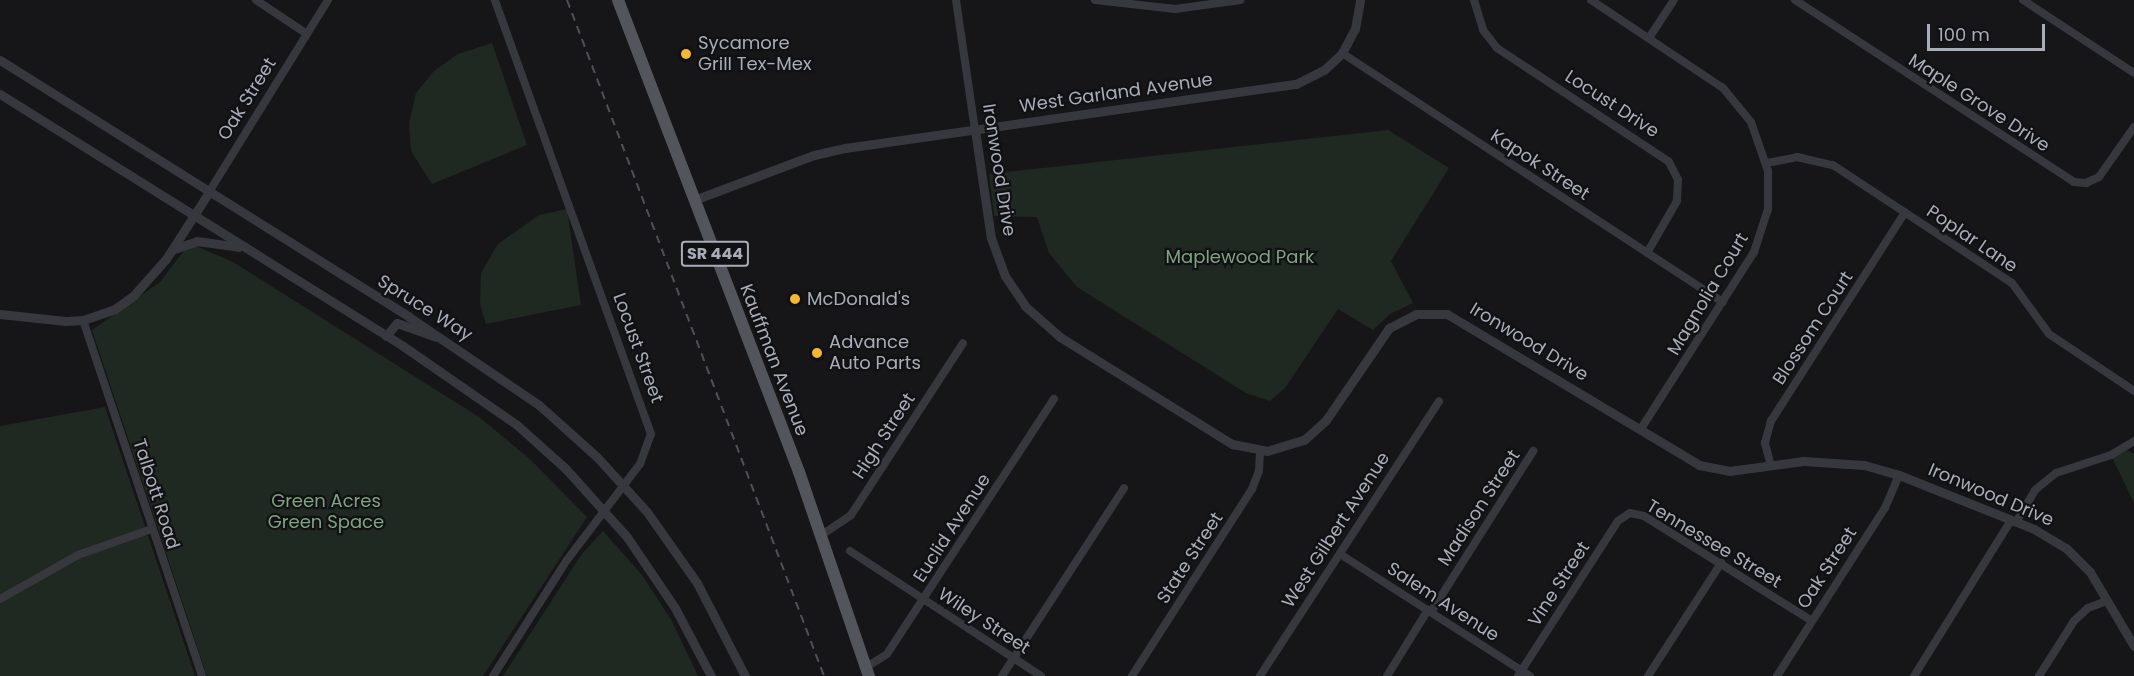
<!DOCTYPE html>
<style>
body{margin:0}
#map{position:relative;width:2134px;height:676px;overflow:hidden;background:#161618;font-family:Poppins,sans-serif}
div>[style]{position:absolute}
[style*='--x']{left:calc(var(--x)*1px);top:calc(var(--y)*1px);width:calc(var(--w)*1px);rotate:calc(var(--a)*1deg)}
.green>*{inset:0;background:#202822}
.minor>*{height:8px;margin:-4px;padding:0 4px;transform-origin:4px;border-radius:4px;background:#37383d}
.tertiary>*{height:9px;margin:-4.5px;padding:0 4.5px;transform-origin:4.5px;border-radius:4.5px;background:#37383d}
.primary>*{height:12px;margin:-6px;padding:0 6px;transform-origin:6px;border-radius:6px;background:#53555c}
.rail>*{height:2px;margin-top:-1px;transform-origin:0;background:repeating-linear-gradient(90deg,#4e5056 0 8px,transparent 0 14px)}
.dots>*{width:16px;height:16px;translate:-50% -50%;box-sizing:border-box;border:3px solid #111113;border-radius:50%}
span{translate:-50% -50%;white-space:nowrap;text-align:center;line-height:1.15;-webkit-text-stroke:4.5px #111113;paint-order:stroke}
.shield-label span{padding:2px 4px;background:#111113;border:2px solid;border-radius:4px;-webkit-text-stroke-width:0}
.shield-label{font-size:16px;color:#a8adb8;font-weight:700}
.poi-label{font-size:18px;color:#a8adb8}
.left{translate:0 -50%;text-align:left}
.street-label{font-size:18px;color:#a8adb8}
.park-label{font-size:18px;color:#7fa483}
.scale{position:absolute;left:1927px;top:24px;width:118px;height:27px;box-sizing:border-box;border:3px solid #a8adb8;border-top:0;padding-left:8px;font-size:18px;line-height:21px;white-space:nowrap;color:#a8adb8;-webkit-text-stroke:4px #111113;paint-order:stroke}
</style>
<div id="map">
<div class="green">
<div style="clip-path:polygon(492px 43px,527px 145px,432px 184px,411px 151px,409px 123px,416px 93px,434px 71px,458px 54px)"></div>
<div style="clip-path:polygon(1388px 130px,1449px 168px,1391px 261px,1413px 303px,1390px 314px,1373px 330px,1338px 309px,1285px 388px,1270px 401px,1246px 393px,1077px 287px,1049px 253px,1037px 217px,994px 216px,989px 174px)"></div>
<div style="clip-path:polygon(567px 209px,581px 305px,486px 324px,480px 304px,481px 273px,498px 244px,539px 215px)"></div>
<div style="clip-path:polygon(194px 245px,233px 262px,479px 417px,530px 459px,587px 517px,483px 676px,207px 676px,92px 330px,160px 282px,186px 248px)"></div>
<div style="clip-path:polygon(105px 407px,195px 676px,0 676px,0 426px)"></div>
<div style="clip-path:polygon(2124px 448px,2134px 454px,2134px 503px,2111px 455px)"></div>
<div style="clip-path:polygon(603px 531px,642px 575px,672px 621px,698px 676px,503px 676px,581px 555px)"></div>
</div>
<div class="minor">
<div style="--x:256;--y:0;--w:61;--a:33.7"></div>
<div style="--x:956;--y:0;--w:131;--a:81.7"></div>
<div style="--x:1095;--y:0;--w:81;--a:6.4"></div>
<div style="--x:1175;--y:9;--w:66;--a:-7.9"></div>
<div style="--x:1474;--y:0;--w:31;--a:73"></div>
<div style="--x:1483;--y:30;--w:23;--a:52"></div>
<div style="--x:1497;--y:48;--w:206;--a:33.5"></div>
<div style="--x:1669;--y:162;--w:20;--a:63"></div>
<div style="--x:1678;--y:180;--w:21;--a:93"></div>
<div style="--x:1677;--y:201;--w:60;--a:120"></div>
<div style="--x:1591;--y:0;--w:159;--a:33.7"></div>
<div style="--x:1723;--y:88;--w:44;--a:50.5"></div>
<div style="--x:1751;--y:122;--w:52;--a:70.9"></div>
<div style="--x:1768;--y:171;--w:38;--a:90"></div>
<div style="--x:1768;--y:209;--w:45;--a:108"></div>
<div style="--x:1754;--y:252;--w:211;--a:122.6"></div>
<div style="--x:1795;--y:0;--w:333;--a:33.1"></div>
<div style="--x:2074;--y:182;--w:12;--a:5"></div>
<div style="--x:2086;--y:183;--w:14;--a:-25"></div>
<div style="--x:2099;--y:177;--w:61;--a:-55"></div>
<div style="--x:2023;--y:0;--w:133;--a:33.3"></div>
<div style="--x:1649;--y:38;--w:45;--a:-56.7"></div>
<div style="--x:1342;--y:53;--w:455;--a:33.2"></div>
<div style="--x:1767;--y:163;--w:31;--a:-11"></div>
<div style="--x:1797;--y:157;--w:37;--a:13"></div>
<div style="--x:1833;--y:165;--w:214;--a:33.4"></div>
<div style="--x:2012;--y:283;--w:63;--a:54"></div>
<div style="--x:2049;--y:334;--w:102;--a:33.8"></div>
<div style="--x:209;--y:192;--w:226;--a:-58.2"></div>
<div style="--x:83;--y:320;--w:375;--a:71.5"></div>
<div style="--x:1771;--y:466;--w:24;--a:-105"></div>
<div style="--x:1765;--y:443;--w:23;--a:-75"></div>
<div style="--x:1771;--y:421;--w:248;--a:-57.3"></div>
<div style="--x:2016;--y:522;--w:37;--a:-59"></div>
<div style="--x:2035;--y:490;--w:27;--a:-39"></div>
<div style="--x:2056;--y:473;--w:58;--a:-18.1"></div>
<div style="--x:2111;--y:455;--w:27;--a:-31"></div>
<div style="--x:820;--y:536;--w:37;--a:-34"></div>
<div style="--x:851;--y:515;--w:205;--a:-56.9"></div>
<div style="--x:850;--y:551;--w:228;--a:33.2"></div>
<div style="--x:1340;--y:554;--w:226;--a:32.7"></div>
<div style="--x:0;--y:599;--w:90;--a:-29.4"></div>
<div style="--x:78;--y:555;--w:78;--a:-19.4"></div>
<div style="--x:1431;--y:612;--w:191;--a:-57.6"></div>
<div style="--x:868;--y:666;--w:22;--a:-32"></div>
<div style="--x:887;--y:654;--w:305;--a:-56.8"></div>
<div style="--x:493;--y:676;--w:138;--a:-57.5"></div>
<div style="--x:567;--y:560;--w:121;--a:-52.8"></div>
<div style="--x:640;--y:464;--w:32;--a:-70"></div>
<div style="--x:651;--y:434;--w:461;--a:-109.8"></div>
<div style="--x:1002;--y:676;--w:224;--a:-57"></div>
<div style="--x:1132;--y:676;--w:222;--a:-57.3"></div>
<div style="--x:1252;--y:489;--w:19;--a:-69"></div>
<div style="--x:1259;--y:471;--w:20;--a:-87"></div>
<div style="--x:1260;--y:676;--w:328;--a:-56.9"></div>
<div style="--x:1387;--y:676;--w:78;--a:-58.2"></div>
<div style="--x:1518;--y:676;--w:184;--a:-57.2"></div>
<div style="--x:1618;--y:521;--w:14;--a:-34"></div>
<div style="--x:1630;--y:513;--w:14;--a:12"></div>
<div style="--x:1644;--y:516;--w:198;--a:32"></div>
<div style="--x:1648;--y:676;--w:135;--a:-57.1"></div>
<div style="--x:1777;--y:676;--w:200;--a:-57.3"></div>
<div style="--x:1885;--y:508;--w:36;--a:-67"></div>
<div style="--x:1914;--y:676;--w:184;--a:-58.1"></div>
<div style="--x:2039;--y:676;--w:65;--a:-57.5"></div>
<div style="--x:2074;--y:621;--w:19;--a:-43"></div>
<div style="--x:2088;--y:608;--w:19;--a:-21"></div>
</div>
<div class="tertiary">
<div style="--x:0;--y:60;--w:483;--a:32.1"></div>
<div style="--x:409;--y:317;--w:157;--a:34.1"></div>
<div style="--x:539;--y:405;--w:78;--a:41.9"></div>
<div style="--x:597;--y:457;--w:74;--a:47.7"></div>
<div style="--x:647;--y:512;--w:87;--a:54.8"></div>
<div style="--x:697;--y:583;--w:105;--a:62.7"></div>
<div style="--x:0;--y:94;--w:475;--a:32"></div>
<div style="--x:403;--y:346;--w:139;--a:34.7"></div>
<div style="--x:517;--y:425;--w:66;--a:41.9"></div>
<div style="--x:566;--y:469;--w:91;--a:48.1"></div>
<div style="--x:627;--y:537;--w:86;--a:55.9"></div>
<div style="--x:675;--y:608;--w:77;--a:62.1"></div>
<div style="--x:975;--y:130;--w:109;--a:81.6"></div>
<div style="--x:991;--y:238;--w:40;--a:69.8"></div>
<div style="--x:1005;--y:276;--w:36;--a:56"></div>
<div style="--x:1025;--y:306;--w:47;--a:41.5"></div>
<div style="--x:1060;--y:337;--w:203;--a:31.9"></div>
<div style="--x:1232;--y:444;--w:36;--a:11"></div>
<div style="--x:1267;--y:451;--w:39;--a:-17"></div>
<div style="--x:1304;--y:440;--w:30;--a:-42"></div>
<div style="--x:1326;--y:420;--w:112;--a:-55.6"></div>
<div style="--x:1389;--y:328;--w:30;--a:-27"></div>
<div style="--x:1416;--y:314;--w:31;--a:0"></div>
<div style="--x:1447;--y:314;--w:294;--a:30.9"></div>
<div style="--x:1699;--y:465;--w:31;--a:11"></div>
<div style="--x:1729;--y:471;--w:75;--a:-7.7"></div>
<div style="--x:1803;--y:461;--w:61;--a:3.8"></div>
<div style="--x:1864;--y:465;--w:36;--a:16"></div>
<div style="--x:1899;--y:475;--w:145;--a:21.8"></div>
<div style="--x:2034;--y:529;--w:37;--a:31"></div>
<div style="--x:2066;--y:548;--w:34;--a:45"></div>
<div style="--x:2090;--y:572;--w:86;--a:59.3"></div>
<div style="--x:694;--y:200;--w:128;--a:-20.6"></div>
<div style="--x:814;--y:155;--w:32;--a:-13"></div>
<div style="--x:845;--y:148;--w:456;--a:-8.1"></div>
<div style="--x:1296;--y:84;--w:31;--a:-27"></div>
<div style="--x:1324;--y:70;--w:25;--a:-43"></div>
<div style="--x:1342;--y:53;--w:27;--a:-62"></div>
<div style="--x:1355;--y:29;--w:29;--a:-80"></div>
<div style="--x:174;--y:249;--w:24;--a:-19"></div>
<div style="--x:197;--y:241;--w:42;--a:8.1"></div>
<div style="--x:0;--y:314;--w:66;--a:6.1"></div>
<div style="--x:66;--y:321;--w:17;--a:-3"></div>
<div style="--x:83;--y:320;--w:34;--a:-19"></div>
<div style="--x:115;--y:309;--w:24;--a:-36"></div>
<div style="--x:134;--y:295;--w:48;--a:-48.4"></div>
<div style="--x:166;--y:259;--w:80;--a:-57.3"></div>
<div style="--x:386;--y:336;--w:17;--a:-50"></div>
<div style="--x:397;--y:323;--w:41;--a:19.7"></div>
</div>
<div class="primary">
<div style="--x:618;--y:0;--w:506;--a:69.02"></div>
<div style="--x:799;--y:472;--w:216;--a:71.1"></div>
</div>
<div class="rail">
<div style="--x:567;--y:0;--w:723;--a:69.18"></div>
</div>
<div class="dots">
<div style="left:686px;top:54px;background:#f3b934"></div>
<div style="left:795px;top:299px;background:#f3b934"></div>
<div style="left:817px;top:353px;background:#f3b934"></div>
</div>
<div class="shield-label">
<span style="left:715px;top:254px">SR 444</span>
</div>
<div class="poi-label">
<span class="left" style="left:698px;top:54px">Sycamore<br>Grill Tex-Mex</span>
<span class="left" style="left:807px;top:299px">McDonald's</span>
<span class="left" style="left:829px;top:353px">Advance<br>Auto Parts</span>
</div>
<div class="street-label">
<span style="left:1116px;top:93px;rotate:-8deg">West Garland Avenue</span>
<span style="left:247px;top:99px;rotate:-58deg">Oak Street</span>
<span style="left:1979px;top:103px;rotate:33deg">Maple Grove Drive</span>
<span style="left:1612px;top:104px;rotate:33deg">Locust Drive</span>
<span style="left:1540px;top:165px;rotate:33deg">Kapok Street</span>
<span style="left:999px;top:170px;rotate:81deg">Ironwood Drive</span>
<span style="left:1972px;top:239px;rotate:34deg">Poplar Lane</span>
<span style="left:1708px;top:294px;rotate:-59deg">Magnolia Court</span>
<span style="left:425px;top:308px;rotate:32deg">Spruce Way</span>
<span style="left:1813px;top:328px;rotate:-57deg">Blossom Court</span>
<span style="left:1529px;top:342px;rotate:31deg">Ironwood Drive</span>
<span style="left:638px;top:348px;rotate:70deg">Locust Street</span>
<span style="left:774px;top:360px;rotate:69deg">Kauffman Avenue</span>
<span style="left:884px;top:436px;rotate:-57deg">High Street</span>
<span style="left:156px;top:494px;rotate:72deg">Talbott Road</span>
<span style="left:1991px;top:495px;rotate:23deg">Ironwood Drive</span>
<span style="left:1479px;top:508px;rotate:-57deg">Madison Street</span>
<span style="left:952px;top:528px;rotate:-57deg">Euclid Avenue</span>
<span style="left:1336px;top:530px;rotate:-57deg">West Gilbert Avenue</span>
<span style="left:1714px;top:544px;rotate:31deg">Tennessee Street</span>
<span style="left:1190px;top:558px;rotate:-57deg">State Street</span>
<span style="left:1827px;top:568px;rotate:-57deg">Oak Street</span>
<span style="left:1559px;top:584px;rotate:-57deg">Vine Street</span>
<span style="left:1443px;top:602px;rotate:33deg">Salem Avenue</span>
<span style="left:984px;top:621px;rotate:33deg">Wiley Street</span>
</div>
<div class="park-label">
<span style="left:1240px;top:257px">Maplewood Park</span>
<span style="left:326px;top:512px">Green Acres<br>Green Space</span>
</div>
<div class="scale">100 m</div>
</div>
